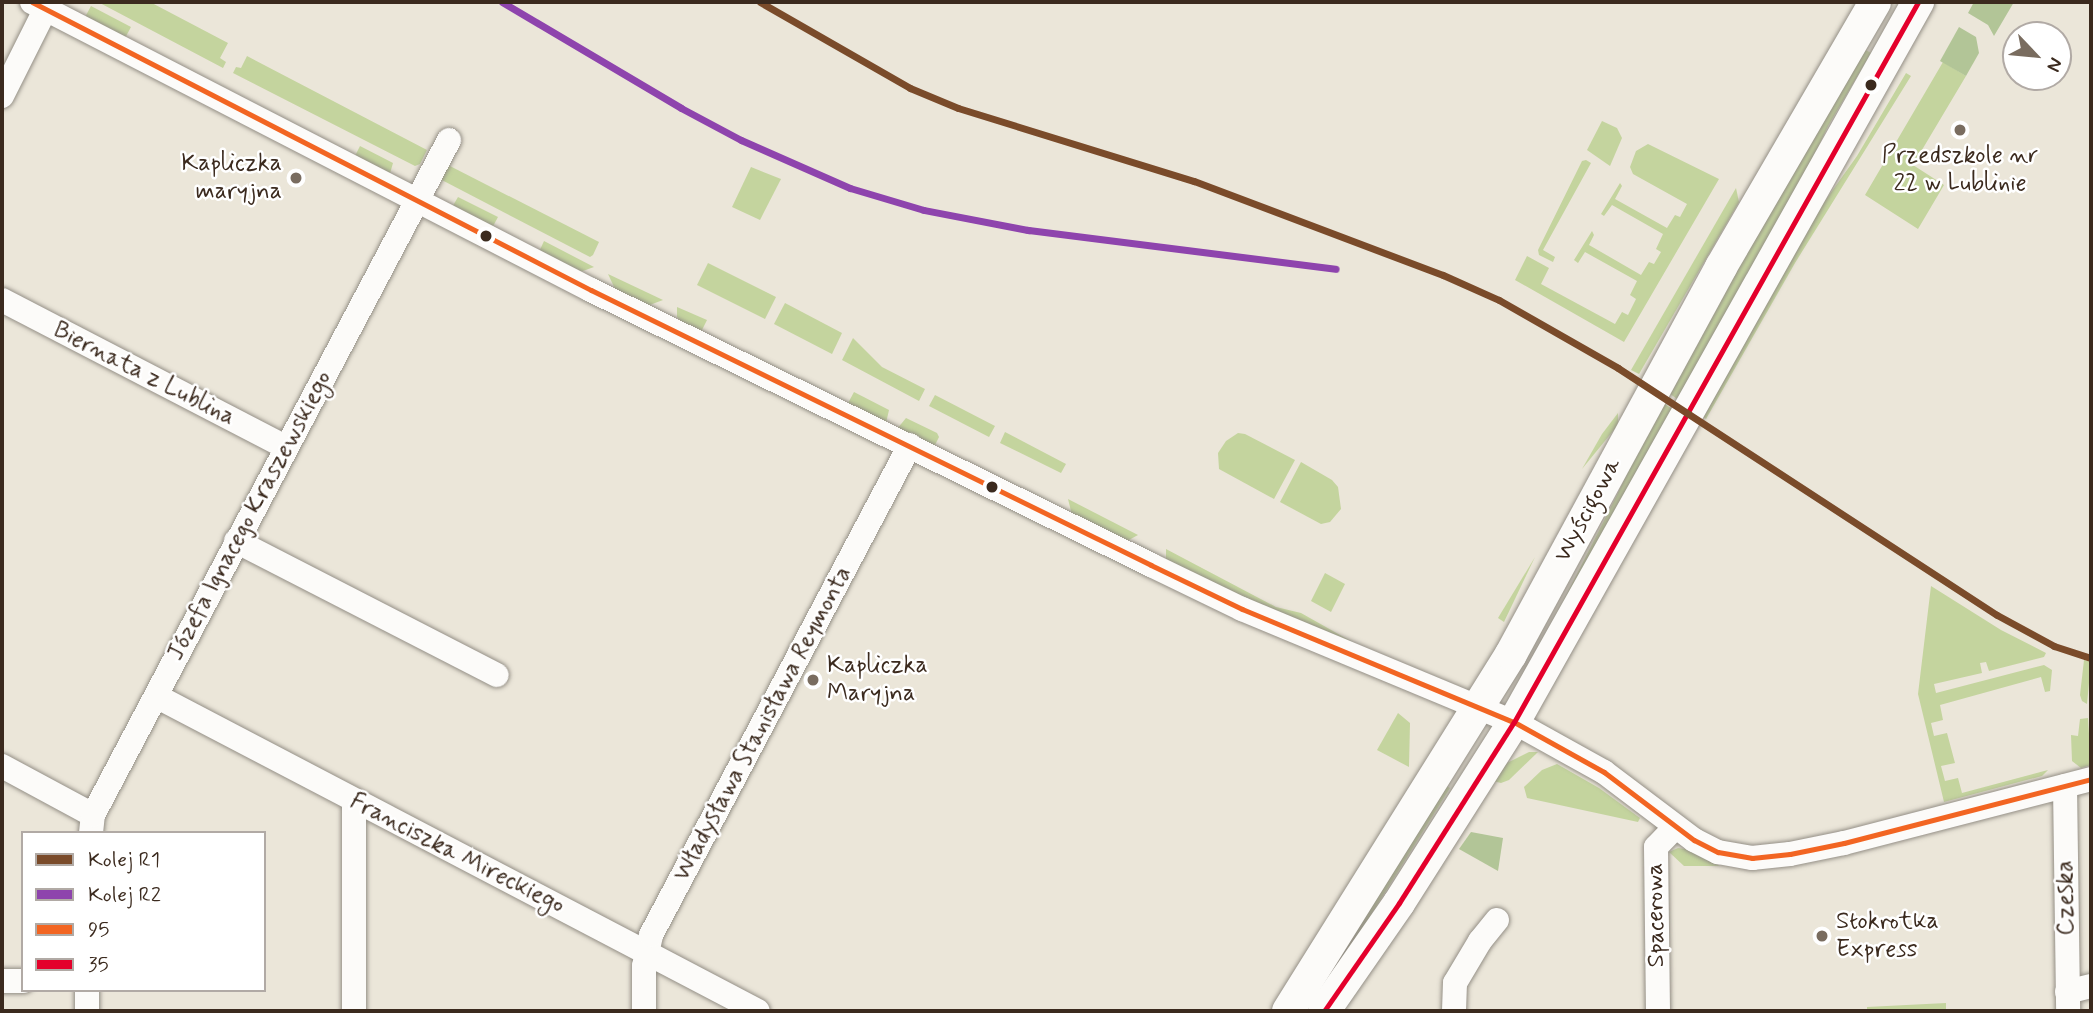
<!DOCTYPE html>
<meta charset="utf-8">
<style>
body{margin:0}
#map{position:relative;width:2093px;height:1013px;overflow:hidden;background:#ebe6d9;font-family:Mynerve,sans-serif}
div>[style]{position:absolute}
[style*='--x']{left:calc(var(--x)*1px);top:calc(var(--y)*1px);width:calc(var(--w)*1px);rotate:calc(var(--a)*1deg)}
.green>*{inset:0;background:#c4d49e}
.forest>*{inset:0;background:#b2c597}
.roads{filter:drop-shadow(0 0 2px #948f86) drop-shadow(0 0 2px #948f86)}
.minor>*{height:24px;margin:-12px;padding:0 12px;transform-origin:12px;border-radius:12px;background:#fcfbf9}
.major>*{height:32px;margin:-16px;padding:0 16px;transform-origin:16px;border-radius:16px;background:#fcfbf9}
.bus-1>*{height:5px;margin:-2.5px;padding:0 2.5px;transform-origin:2.5px;border-radius:2.5px;background:#f26522}
.bus-2>*{height:5px;margin:-2.5px;padding:0 2.5px;transform-origin:2.5px;border-radius:2.5px;background:#e4002b}
.rail-1>*{height:7px;margin:-3.5px;padding:0 3.5px;transform-origin:3.5px;border-radius:3.5px;background:#7a4b2a}
.rail-2>*{height:7px;margin:-3.5px;padding:0 3.5px;transform-origin:3.5px;border-radius:3.5px;background:#8e44ad}
.dots>*{width:19px;height:19px;translate:-50% -50%;box-sizing:border-box;border:4px solid #fff;border-radius:50%}
span{translate:-50% -50%;white-space:nowrap;text-align:center;line-height:1.15;-webkit-text-stroke:5px #fff;paint-order:stroke}
.poi-label{font-size:24px;color:#3b2a1e}
.right{translate:-100% -50%;text-align:right}
.left{translate:0 -50%;text-align:left}
.street-label{font-size:24px;color:#3b2a1e}
.frame{position:absolute;inset:0;border:4px solid #3b2a1e;pointer-events:none}
.legend{position:absolute;left:21px;top:831px;width:245px;height:161px;box-sizing:border-box;background:#fff;border:2px solid #b1aaa5;margin:0;padding:9px 12px;list-style:none;font-size:21px;color:#3b2a1e}
.legend li{display:flex;align-items:center;gap:14px;height:35px}
.legend b{width:35px;border:2px solid #b1aaa5}
.north{position:absolute;left:2002px;top:21px;width:70px;height:70px;box-sizing:border-box;background:#fff;border:2px solid #b1aaa5;border-radius:50%;rotate:116deg;font-size:19px;font-weight:700;line-height:28px;text-align:center;color:#3b2a1e}
.north::after{content:'';display:block;margin:auto;width:24px;height:32px;background:#796c5f;clip-path:polygon(50% 0,100% 100%,50% 72%,0 100%)}
</style>
<div id="map">
<div class="green">
<div style="clip-path:polygon(98px 2px,150px 2px,228px 43px,220px 58px,226px 62px,223px 68px)"></div>
<div style="clip-path:polygon(91px 6px,131px 27px,124px 40px,84px 19px)"></div>
<div style="clip-path:polygon(1864px 49px,1871px 53px,1828px 126px,1785px 218px,1680px 401px,1666px 391px)"></div>
<div style="clip-path:polygon(247px 56px,427px 150px,420px 164px,415px 166px,233px 73px,236px 67px,241px 68px)"></div>
<div style="clip-path:polygon(1943px 62px,1966px 76px,1913px 165px,1944px 185px,1918px 229px,1865px 195px)"></div>
<div style="clip-path:polygon(1906px 73px,1911px 76px,1795px 263px,1706px 419px,1698px 413px,1805px 229px,1857px 156px)"></div>
<div style="clip-path:polygon(1602px 121px,1617px 128px,1622px 138px,1610px 166px,1587px 150px)"></div>
<div style="clip-path:polygon(1648px 144px,1719px 179px,1624px 342px,1515px 280px,1527px 256px,1549px 268px,1541px 284px,1615px 324px,1622px 312px,1628px 315px,1636px 299px,1630px 295px,1637px 281px,1585px 252px,1578px 263px,1574px 260px,1592px 231px,1594px 235px,1589px 245px,1641px 275px,1649px 262px,1654px 264px,1661px 252px,1656px 249px,1663px 234px,1612px 205px,1604px 216px,1601px 214px,1620px 183px,1622px 186px,1615px 199px,1667px 228px,1675px 215px,1680px 217px,1687px 204px,1633px 174px,1630px 167px,1636px 151px)"></div>
<div style="clip-path:polygon(360px 146px,393px 163px,389px 177px,354px 158px)"></div>
<div style="clip-path:polygon(1586px 160px,1591px 163px,1543px 250px,1555px 257px,1553px 262px,1539px 255px,1538px 250px,1582px 161px)"></div>
<div style="clip-path:polygon(446px 164px,599px 242px,593px 255px,590px 257px,438px 178px)"></div>
<div style="clip-path:polygon(751px 167px,781px 179px,760px 220px,732px 207px)"></div>
<div style="clip-path:polygon(1736px 188px,1739px 202px,1639px 374px,1631px 370px)"></div>
<div style="clip-path:polygon(458px 197px,498px 217px,492px 228px,451px 209px)"></div>
<div style="clip-path:polygon(544px 241px,594px 267px,580px 272px,539px 252px)"></div>
<div style="clip-path:polygon(708px 263px,776px 297px,765px 319px,697px 285px)"></div>
<div style="clip-path:polygon(608px 274px,663px 300px,647px 306px,616px 291px)"></div>
<div style="clip-path:polygon(785px 303px,842px 333px,832px 354px,774px 324px)"></div>
<div style="clip-path:polygon(677px 307px,707px 320px,701px 332px,682px 323px,677px 317px)"></div>
<div style="clip-path:polygon(853px 338px,882px 367px,925px 389px,919px 401px,842px 360px)"></div>
<div style="clip-path:polygon(854px 392px,889px 410px,886px 423px,847px 405px)"></div>
<div style="clip-path:polygon(935px 395px,995px 426px,989px 437px,929px 406px)"></div>
<div style="clip-path:polygon(1660px 401px,1674px 410px,1542px 643px,1617px 495px)"></div>
<div style="clip-path:polygon(1618px 413px,1618px 425px,1582px 469px,1602px 434px)"></div>
<div style="clip-path:polygon(906px 418px,937px 433px,939px 437px,934px 447px,897px 429px)"></div>
<div style="clip-path:polygon(1005px 432px,1066px 464px,1061px 473px,1000px 443px)"></div>
<div style="clip-path:polygon(1238px 433px,1245px 434px,1295px 460px,1274px 499px,1219px 469px,1218px 453px,1226px 441px)"></div>
<div style="clip-path:polygon(1301px 462px,1332px 480px,1338px 487px,1341px 509px,1330px 522px,1321px 524px,1280px 502px)"></div>
<div style="clip-path:polygon(1068px 499px,1138px 535px,1127px 541px,1072px 515px)"></div>
<div style="clip-path:polygon(1166px 549px,1276px 607px,1301px 613px,1356px 644px,1272px 612px,1166px 559px)"></div>
<div style="clip-path:polygon(1535px 557px,1504px 622px,1498px 618px)"></div>
<div style="clip-path:polygon(1325px 573px,1345px 584px,1331px 612px,1311px 601px)"></div>
<div style="clip-path:polygon(1931px 586px,2001px 630px,2046px 653px,2044px 657px,1989px 671px,1986px 662px,1980px 663px,1982px 673px,1934px 684px,1936px 693px,2044px 665px,2052px 670px,2050px 691px,2045px 692px,2041px 677px,1940px 705px,1943px 720px,1931px 723px,1934px 736px,1947px 733px,1955px 763px,1941px 766px,1945px 781px,1958px 778px,1962px 793px,2048px 770px,2042px 776px,1944px 802px,1918px 694px)"></div>
<div style="clip-path:polygon(2084px 660px,2091px 662px,2087px 704px,2082px 701px,2080px 695px)"></div>
<div style="clip-path:polygon(1398px 713px,1410px 723px,1409px 767px,1377px 750px)"></div>
<div style="clip-path:polygon(2088px 718px,2091px 765px,2081px 768px,2072px 761px,2071px 735px,2078px 736px,2080px 719px)"></div>
<div style="clip-path:polygon(1529px 752px,1538px 752px,1509px 780px,1501px 783px,1493px 781px,1507px 763px)"></div>
<div style="clip-path:polygon(1557px 764px,1599px 788px,1640px 818px,1638px 822px,1527px 798px,1524px 787px,1542px 770px)"></div>
<div style="clip-path:polygon(1445px 785px,1450px 788px,1311px 1011px,1304px 1011px)"></div>
<div style="clip-path:polygon(1678px 848px,1685px 849px,1720px 866px,1684px 866px,1669px 852px)"></div>
<div style="clip-path:polygon(1946px 1003px,1946px 1011px,1867px 1011px,1867px 1007px)"></div>
</div>
<div class="forest">
<div style="clip-path:polygon(1974px 2px,2014px 2px,1994px 36px,1988px 25px,1968px 13px)"></div>
<div style="clip-path:polygon(1959px 27px,1976px 37px,1979px 53px,1966px 76px,1940px 61px)"></div>
<div style="clip-path:polygon(1471px 832px,1503px 838px,1498px 871px,1459px 849px)"></div>
</div>
<div class="roads">
<div class="minor">
<div style="--x:32;--y:2;--w:629;--a:27.26"></div>
<div style="--x:591;--y:290;--w:624;--a:26.15"></div>
<div style="--x:1151;--y:565;--w:101;--a:25.8"></div>
<div style="--x:1242;--y:609;--w:295;--a:22.6"></div>
<div style="--x:1514;--y:722;--w:103;--a:29.1"></div>
<div style="--x:1604;--y:772;--w:113;--a:37.1"></div>
<div style="--x:1694;--y:840;--w:27;--a:27"></div>
<div style="--x:1718;--y:852;--w:35;--a:10"></div>
<div style="--x:1752;--y:858;--w:38;--a:-6"></div>
<div style="--x:1790;--y:854;--w:55;--a:-11.5"></div>
<div style="--x:1844;--y:843;--w:255;--a:-14.5"></div>
<div style="--x:2;--y:96;--w:105;--a:-63.4"></div>
<div style="--x:2;--y:300;--w:319;--a:27.4"></div>
<div style="--x:236;--y:541;--w:293;--a:27.2"></div>
<div style="--x:156;--y:696;--w:679;--a:27.62"></div>
<div style="--x:2;--y:766;--w:103;--a:28.3"></div>
<div style="--x:2065;--y:786;--w:225;--a:89.2"></div>
<div style="--x:91;--y:833;--w:18;--a:-84"></div>
<div style="--x:93;--y:815;--w:763;--a:-62.19"></div>
<div style="--x:2;--y:981;--w:21;--a:0"></div>
<div style="--x:87;--y:990;--w:21;--a:90"></div>
<div style="--x:2067;--y:992;--w:25;--a:-14"></div>
<div style="--x:354;--y:1011;--w:210;--a:-90"></div>
<div style="--x:644;--y:1011;--w:45;--a:-90"></div>
<div style="--x:644;--y:966;--w:32;--a:-77"></div>
<div style="--x:651;--y:935;--w:554;--a:-62.14"></div>
<div style="--x:1454;--y:1011;--w:28;--a:-88"></div>
<div style="--x:1455;--y:983;--w:49;--a:-59.2"></div>
<div style="--x:1480;--y:941;--w:27;--a:-51"></div>
<div style="--x:1658;--y:1011;--w:164;--a:-90.7"></div>
<div style="--x:1656;--y:847;--w:28;--a:-46"></div>
</div>
<div class="major">
<div style="--x:1288;--y:1011;--w:421;--a:-58"></div>
<div style="--x:1511;--y:654;--w:440;--a:-61.5"></div>
<div style="--x:1721;--y:267;--w:306;--a:-59.8"></div>
<div style="--x:1324;--y:1011;--w:131;--a:-55.2"></div>
<div style="--x:1399;--y:903;--w:214;--a:-57.6"></div>
<div style="--x:1514;--y:722;--w:826;--a:-60.7"></div>
</div>
</div>
<div class="bus-1">
<div style="--x:32;--y:2;--w:629;--a:27.26"></div>
<div style="--x:591;--y:290;--w:624;--a:26.15"></div>
<div style="--x:1151;--y:565;--w:101;--a:25.8"></div>
<div style="--x:1242;--y:609;--w:295;--a:22.6"></div>
<div style="--x:1514;--y:722;--w:103;--a:29.1"></div>
<div style="--x:1604;--y:772;--w:113;--a:37.1"></div>
<div style="--x:1694;--y:840;--w:27;--a:27"></div>
<div style="--x:1718;--y:852;--w:35;--a:10"></div>
<div style="--x:1752;--y:858;--w:38;--a:-6"></div>
<div style="--x:1790;--y:854;--w:55;--a:-11.5"></div>
<div style="--x:1844;--y:843;--w:255;--a:-14.5"></div>
</div>
<div class="bus-2">
<div style="--x:1324;--y:1011;--w:131;--a:-55.2"></div>
<div style="--x:1399;--y:903;--w:214;--a:-57.6"></div>
<div style="--x:1514;--y:722;--w:826;--a:-60.7"></div>
</div>
<div class="rail-1">
<div style="--x:760;--y:2;--w:173;--a:29.8"></div>
<div style="--x:910;--y:88;--w:52;--a:22.6"></div>
<div style="--x:958;--y:108;--w:247;--a:17.2"></div>
<div style="--x:1194;--y:181;--w:266;--a:20.7"></div>
<div style="--x:1443;--y:275;--w:61;--a:24.1"></div>
<div style="--x:1499;--y:300;--w:137;--a:29.7"></div>
<div style="--x:1618;--y:368;--w:452;--a:33.1"></div>
<div style="--x:1997;--y:615;--w:65;--a:28.5"></div>
<div style="--x:2054;--y:646;--w:39;--a:18"></div>
</div>
<div class="rail-2">
<div style="--x:502;--y:2;--w:208;--a:30.6"></div>
<div style="--x:681;--y:108;--w:68;--a:28.1"></div>
<div style="--x:741;--y:140;--w:119;--a:23.8"></div>
<div style="--x:850;--y:188;--w:77;--a:16.6"></div>
<div style="--x:924;--y:210;--w:106;--a:10.9"></div>
<div style="--x:1028;--y:230;--w:310;--a:7.2"></div>
</div>
<div class="dots">
<div style="left:1871px;top:85px;background:#3b2a1e"></div>
<div style="left:1960px;top:130px;background:#796c5f"></div>
<div style="left:296px;top:178px;background:#796c5f"></div>
<div style="left:486px;top:236px;background:#3b2a1e"></div>
<div style="left:992px;top:487px;background:#3b2a1e"></div>
<div style="left:813px;top:680px;background:#796c5f"></div>
<div style="left:1822px;top:936px;background:#796c5f"></div>
</div>
<div class="poi-label">
<span style="left:1960px;top:170px">Przedszkole nr<br>22 w Lublinie</span>
<span class="right" style="left:282px;top:178px">Kapliczka<br>maryjna</span>
<span class="left" style="left:827px;top:680px">Kapliczka<br>Maryjna</span>
<span class="left" style="left:1836px;top:936px">Stokrotka<br>Express</span>
</div>
<div class="street-label">
<span style="left:144px;top:374px;rotate:27deg">Biernata z Lublina</span>
<span style="left:1588px;top:510px;rotate:-62deg">Wyścigowa</span>
<span style="left:250px;top:516px;rotate:-62deg">Józefa Ignacego Kraszewskiego</span>
<span style="left:763px;top:724px;rotate:-62deg">Władysława Stanisława Reymonta</span>
<span style="left:457px;top:854px;rotate:27deg">Franciszka Mireckiego</span>
<span style="left:2066px;top:898px;rotate:-91deg">Czeska</span>
<span style="left:1656px;top:915px;rotate:-91deg">Spacerowa</span>
</div>
<div class="frame"></div>
<ul class="legend">
<li><b style="height:9px;background:#7a4b2a"></b>Kolej R1</li>
<li><b style="height:9px;background:#8e44ad"></b>Kolej R2</li>
<li><b style="height:9px;background:#f26522"></b>95</li>
<li><b style="height:9px;background:#e4002b"></b>35</li>
</ul>
<div class="north">N</div>
</div>
